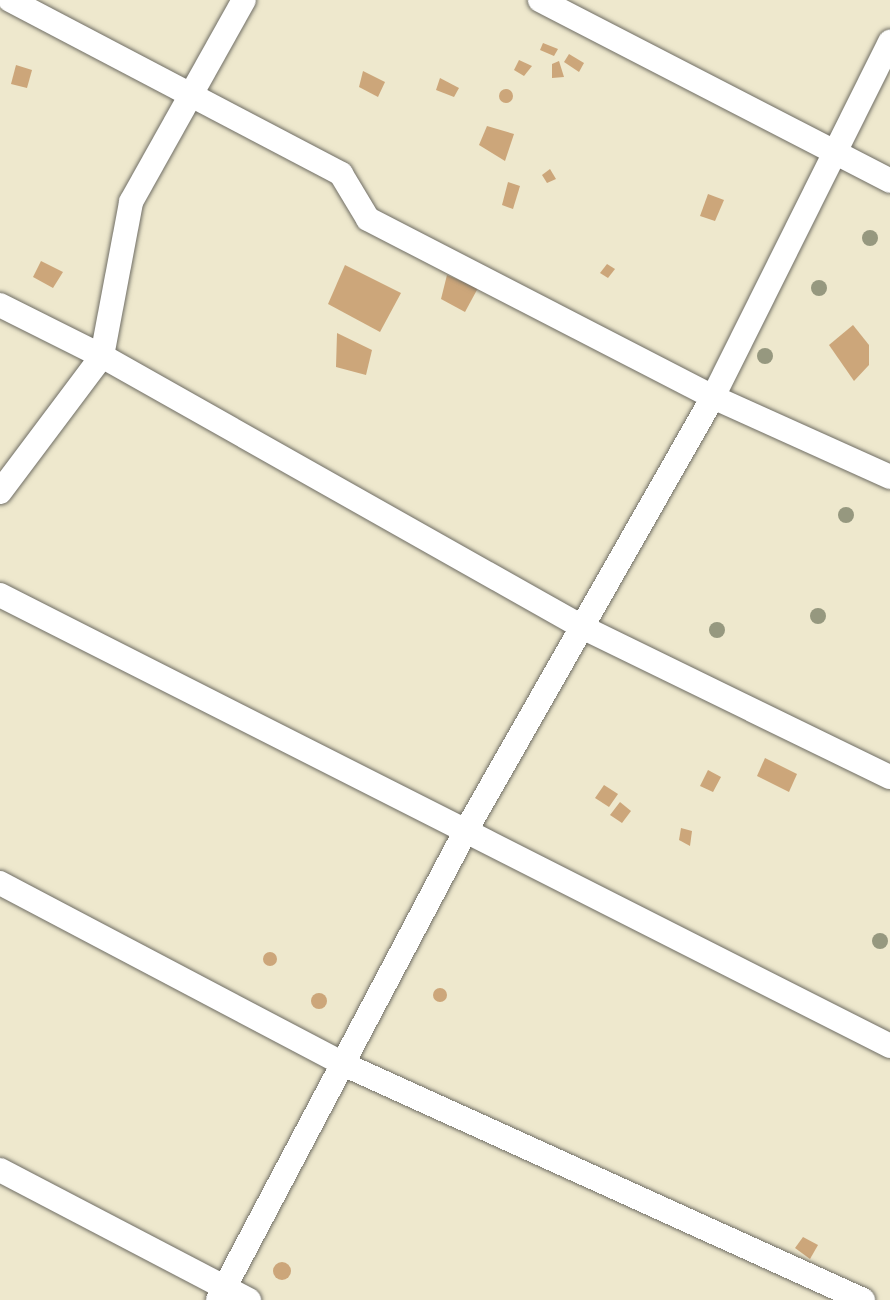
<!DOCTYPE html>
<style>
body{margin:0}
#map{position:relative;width:890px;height:1300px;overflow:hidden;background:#eee8cd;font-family:Kalam,sans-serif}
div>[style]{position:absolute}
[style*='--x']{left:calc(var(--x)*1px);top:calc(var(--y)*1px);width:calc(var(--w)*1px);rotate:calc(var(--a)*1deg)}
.building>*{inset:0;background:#cca67a}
.round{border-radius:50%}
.roads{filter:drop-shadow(0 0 2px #6f6d64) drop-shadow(0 0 2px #6f6d64)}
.street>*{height:24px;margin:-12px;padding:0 12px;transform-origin:12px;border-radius:12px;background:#fff}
.trees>*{width:16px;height:16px;margin:-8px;border-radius:50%;background:#96987f}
span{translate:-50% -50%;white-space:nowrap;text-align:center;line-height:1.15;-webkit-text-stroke:7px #f7f3e8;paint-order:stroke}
</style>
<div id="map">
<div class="building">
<div style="clip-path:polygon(543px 43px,558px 49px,554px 56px,540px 50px)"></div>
<div style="clip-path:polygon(569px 54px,584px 63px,579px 72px,564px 62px)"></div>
<div style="clip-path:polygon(519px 60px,532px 66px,524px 76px,514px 70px)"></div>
<div style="clip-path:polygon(559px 61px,564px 77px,552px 78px,552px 64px)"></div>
<div style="clip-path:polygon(16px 65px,32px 70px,27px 88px,11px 84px)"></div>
<div style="clip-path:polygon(363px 71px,385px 82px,378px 97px,359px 87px)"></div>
<div style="clip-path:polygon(440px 78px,459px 88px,454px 97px,436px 90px)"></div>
<div class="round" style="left:499px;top:89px;width:14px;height:14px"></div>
<div style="clip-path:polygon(487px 126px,514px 134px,505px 161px,479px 145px)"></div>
<div style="clip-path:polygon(550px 169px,556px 179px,547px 183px,542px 175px)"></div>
<div style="clip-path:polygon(508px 182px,520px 186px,513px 209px,502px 205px)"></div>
<div style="clip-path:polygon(708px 194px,724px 200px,715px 221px,700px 216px)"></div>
<div style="clip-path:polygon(41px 261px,63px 272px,53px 288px,33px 277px)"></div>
<div style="clip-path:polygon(607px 264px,615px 269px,608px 278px,600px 273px)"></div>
<div style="clip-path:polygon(345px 265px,401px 293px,380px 332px,328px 304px)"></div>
<div style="clip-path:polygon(447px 275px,478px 288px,465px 312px,441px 299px)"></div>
<div style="clip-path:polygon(853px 325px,869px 345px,869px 365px,854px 381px,829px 345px)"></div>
<div style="clip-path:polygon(337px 333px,372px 350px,366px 375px,336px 367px)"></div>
<div style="clip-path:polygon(765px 758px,797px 774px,789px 792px,757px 776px)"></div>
<div style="clip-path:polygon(708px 770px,721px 777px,713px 792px,700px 786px)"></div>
<div style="clip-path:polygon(604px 785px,618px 794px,609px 807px,595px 798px)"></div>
<div style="clip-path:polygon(620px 802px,631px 811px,622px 823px,610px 815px)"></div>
<div style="clip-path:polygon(681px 828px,692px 831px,690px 846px,679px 840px)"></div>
<div class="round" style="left:263px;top:952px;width:14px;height:14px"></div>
<div class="round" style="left:433px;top:988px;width:14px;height:14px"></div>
<div class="round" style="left:311px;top:993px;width:16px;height:16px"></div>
<div style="clip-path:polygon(803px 1237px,818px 1245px,810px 1259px,795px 1248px)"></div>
<div class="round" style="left:273px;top:1262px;width:18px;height:18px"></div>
</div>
<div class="roads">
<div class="street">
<div style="--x:10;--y:0;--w:374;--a:27.7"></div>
<div style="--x:341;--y:174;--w:52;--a:59"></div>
<div style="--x:368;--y:219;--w:388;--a:27.3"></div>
<div style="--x:713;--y:397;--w:194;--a:24.3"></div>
<div style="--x:540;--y:0;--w:394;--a:27.3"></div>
<div style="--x:0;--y:305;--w:114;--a:26.6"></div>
<div style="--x:102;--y:356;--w:553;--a:29.44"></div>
<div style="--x:584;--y:628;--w:340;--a:26"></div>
<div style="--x:0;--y:492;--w:170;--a:-53.1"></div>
<div style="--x:102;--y:356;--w:157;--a:-79.3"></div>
<div style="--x:131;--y:202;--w:231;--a:-60.8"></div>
<div style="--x:0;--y:595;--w:998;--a:26.87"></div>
<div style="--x:0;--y:883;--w:388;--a:27.8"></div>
<div style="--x:343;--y:1064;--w:571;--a:24.41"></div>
<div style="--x:0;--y:1170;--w:281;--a:27.6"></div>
<div style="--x:218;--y:1300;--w:527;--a:-62.17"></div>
<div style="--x:464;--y:834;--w:503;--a:-60.33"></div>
<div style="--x:713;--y:397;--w:397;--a:-63.5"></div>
</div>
</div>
<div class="trees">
<div style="left:870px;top:238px"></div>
<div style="left:819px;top:288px"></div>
<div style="left:765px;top:356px"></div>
<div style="left:846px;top:515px"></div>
<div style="left:818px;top:616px"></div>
<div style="left:717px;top:630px"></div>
<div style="left:880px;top:941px"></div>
</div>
</div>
